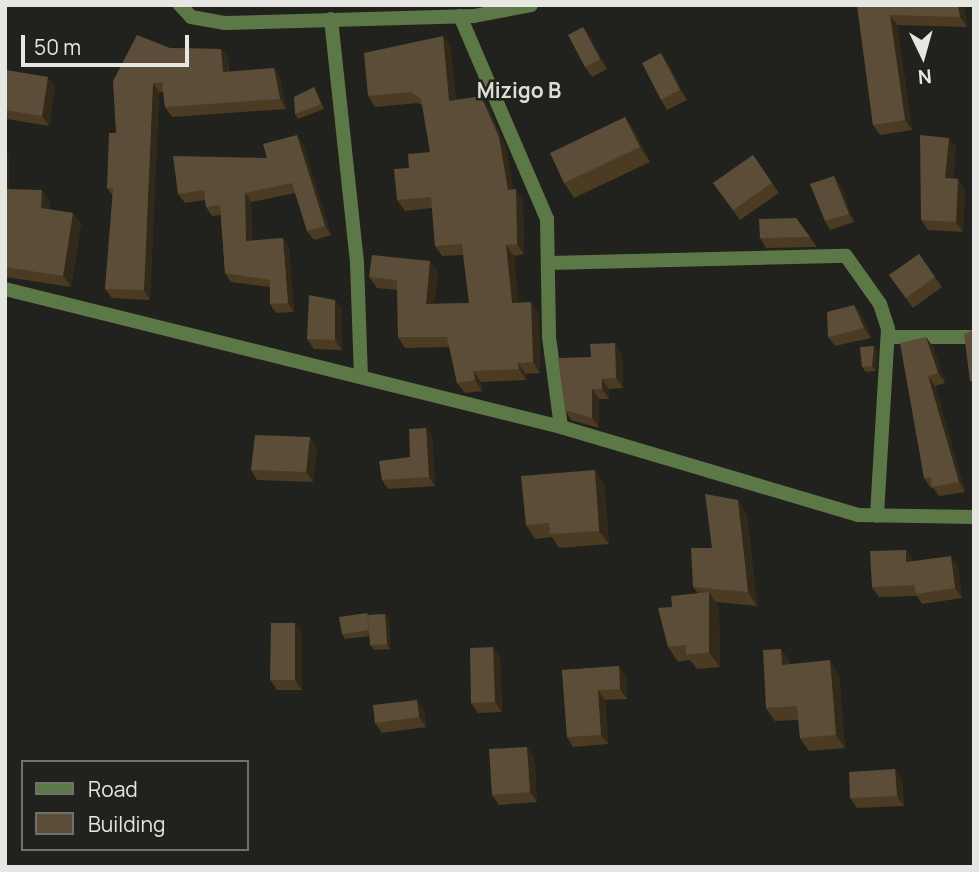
<!DOCTYPE html>
<style>
body{margin:0}
#map{position:relative;width:979px;height:872px;overflow:hidden;background:#21211d;font-family:Manrope,sans-serif}
div>[style]{position:absolute}
[style*='--x']{left:calc(var(--x)*1px);top:calc(var(--y)*1px);width:calc(var(--w)*1px);rotate:calc(var(--a)*1deg)}
.minor>*{height:14px;margin:-7px;padding:0 7px;transform-origin:7px;border-radius:7px;background:#5d7847}
.wall>*{inset:0;background:#4a3b22}
.shaded-wall>*{inset:0;background:#322918}
.building>*{inset:0;background:#5b4d37}
span{translate:-50% -50%;white-space:nowrap;text-align:center;line-height:1.15;-webkit-text-stroke:5px #21211d;paint-order:stroke}
.quarter-label{font-size:21px;color:#ddddd8;font-weight:700}
.frame{position:absolute;inset:0;border:7px solid #e6e6e3;pointer-events:none}
.legend{position:absolute;left:21px;top:760px;width:228px;height:91px;box-sizing:border-box;background:#21211d;border:2px solid #70706c;margin:0;padding:9px 12px;list-style:none;font-size:21px;color:#e6e6e3}
.legend li{display:flex;align-items:center;gap:14px;height:35px}
.legend b{width:35px;border:2px solid #70706c}
.north{position:absolute;left:888px;top:21px;width:70px;height:70px;-webkit-text-stroke:5px #21211d;paint-order:stroke;rotate:175deg;font-size:19px;font-weight:700;line-height:28px;text-align:center;color:#e6e6e3}
.north::after{content:'';display:block;margin:auto;width:24px;height:32px;background:#e6e6e3;clip-path:polygon(50% 0,100% 100%,50% 72%,0 100%)}
.scale{position:absolute;left:21px;top:35px;width:168px;height:32px;box-sizing:border-box;border:4px solid #e6e6e3;border-top:0;padding-left:9px;font-size:21px;line-height:24px;white-space:nowrap;color:#e6e6e3;-webkit-text-stroke:5px #21211d;paint-order:stroke}
</style>
<div id="map">
<div class="minor">
<div style="--x:180;--y:5;--w:16;--a:47"></div>
<div style="--x:191;--y:17;--w:35;--a:10"></div>
<div style="--x:225;--y:23;--w:249;--a:-1.6"></div>
<div style="--x:474;--y:16;--w:58;--a:-10.9"></div>
<div style="--x:460;--y:16;--w:221;--a:66.8"></div>
<div style="--x:547;--y:219;--w:118;--a:89"></div>
<div style="--x:549;--y:337;--w:91;--a:82.4"></div>
<div style="--x:331;--y:19;--w:245;--a:83.9"></div>
<div style="--x:357;--y:263;--w:113;--a:88"></div>
<div style="--x:549;--y:263;--w:297;--a:-1.4"></div>
<div style="--x:846;--y:256;--w:59;--a:54.7"></div>
<div style="--x:880;--y:304;--w:26;--a:72"></div>
<div style="--x:888;--y:329;--w:187;--a:93.4"></div>
<div style="--x:5;--y:289;--w:573;--a:13.94"></div>
<div style="--x:561;--y:427;--w:310;--a:16.5"></div>
<div style="--x:858;--y:515;--w:116;--a:1"></div>
<div style="--x:888;--y:337;--w:86;--a:0"></div>
</div>
<div class="wall">
<div style="clip-path:polygon(442px 5px,462px 5px,463px 7px,444px 7px)"></div>
<div style="clip-path:polygon(857px 5px,964px 5px,967px 27px,897px 25px,912px 130px,880px 135px,873px 125px)"></div>
<div style="clip-path:polygon(583px 27px,590px 37px,607px 69px,592px 77px,585px 67px)"></div>
<div style="clip-path:polygon(443px 36px,450px 47px,456px 100px,488px 107px,506px 148px,513px 190px,523px 200px,524px 254px,514px 256px,518px 303px,539px 313px,540px 373px,526px 374px,526px 380px,481px 382px,482px 391px,465px 393px,457px 383px,450px 347px,405px 348px,398px 337px,397px 290px,377px 288px,369px 277px,438px 272px,434px 304px,469px 303px,463px 255px,442px 256px,435px 246px,432px 208px,405px 211px,397px 200px,409px 168px,430px 152px,423px 106px,418px 103px,375px 107px,368px 96px)"></div>
<div style="clip-path:polygon(170px 48px,221px 49px,228px 58px,229px 72px,274px 68px,280px 78px,286px 109px,172px 117px,165px 107px,163px 92px,159px 92px,150px 300px,112px 298px,105px 289px,113px 196px,107px 188px,116px 133px)"></div>
<div style="clip-path:polygon(668px 63px,687px 100px,667px 110px,661px 100px)"></div>
<div style="clip-path:polygon(5px 76px,55px 86px,49px 126px,7px 119px,5px 117px)"></div>
<div style="clip-path:polygon(314px 87px,317px 93px,324px 109px,298px 119px,295px 114px)"></div>
<div style="clip-path:polygon(625px 117px,635px 132px,650px 162px,574px 198px,564px 183px)"></div>
<div style="clip-path:polygon(949px 138px,956px 147px,953px 178px,958px 179px,965px 189px,963px 232px,928px 230px,921px 220px)"></div>
<div style="clip-path:polygon(303px 144px,331px 235px,314px 240px,307px 231px,295px 193px,251px 202px,252px 241px,283px 238px,289px 247px,294px 312px,276px 313px,270px 304px,270px 287px,231px 282px,225px 273px,221px 215px,212px 216px,206px 207px,205px 200px,185px 203px,178px 194px)"></div>
<div style="clip-path:polygon(5px 151px,9px 156px,9px 189px,50px 201px,49px 210px,73px 213px,81px 224px,71px 287px,5px 277px)"></div>
<div style="clip-path:polygon(753px 155px,779px 193px,740px 220px,713px 183px)"></div>
<div style="clip-path:polygon(840px 184px,854px 222px,830px 230px,825px 221px)"></div>
<div style="clip-path:polygon(796px 218px,817px 247px,766px 248px,760px 238px)"></div>
<div style="clip-path:polygon(919px 254px,942px 287px,913px 308px,889px 275px)"></div>
<div style="clip-path:polygon(335px 300px,342px 310px,342px 350px,314px 349px,307px 339px)"></div>
<div style="clip-path:polygon(854px 305px,861px 314px,871px 338px,835px 346px,828px 337px)"></div>
<div style="clip-path:polygon(926px 337px,933px 347px,945px 383px,935px 386px,965px 492px,939px 496px,933px 488px,931px 488px,924px 478px)"></div>
<div style="clip-path:polygon(874px 346px,877px 351px,876px 371px,866px 372px,862px 367px)"></div>
<div style="clip-path:polygon(622px 353px,623px 388px,609px 389px,609px 399px,599px 399px,599px 428px,571px 420px,565px 410px,591px 357px)"></div>
<div style="clip-path:polygon(426px 428px,432px 436px,435px 486px,388px 489px,382px 480px,410px 457px)"></div>
<div style="clip-path:polygon(317px 447px,313px 482px,257px 480px,251px 470px)"></div>
<div style="clip-path:polygon(604px 483px,609px 544px,559px 548px,552px 537px,535px 539px,526px 525px)"></div>
<div style="clip-path:polygon(747px 514px,757px 606px,715px 602px,719px 607px,720px 667px,697px 669px,690px 660px,678px 662px,668px 647px,672px 607px,698px 593px,693px 587px,712px 548px)"></div>
<div style="clip-path:polygon(906px 550px,913px 561px,958px 566px,962px 598px,922px 604px,917px 596px,879px 597px,872px 587px)"></div>
<div style="clip-path:polygon(367px 613px,369px 615px,385px 614px,389px 619px,390px 649px,374px 650px,370px 645px,370px 636px,345px 639px,342px 634px)"></div>
<div style="clip-path:polygon(295px 623px,302px 633px,302px 690px,277px 690px,270px 680px)"></div>
<div style="clip-path:polygon(493px 647px,500px 657px,502px 712px,478px 713px,471px 703px)"></div>
<div style="clip-path:polygon(781px 649px,790px 662px,790px 664px,839px 674px,845px 748px,809px 751px,800px 738px,798px 720px,775px 721px,766px 708px)"></div>
<div style="clip-path:polygon(619px 666px,626px 676px,627px 699px,605px 700px,608px 744px,573px 747px,567px 737px,562px 670px)"></div>
<div style="clip-path:polygon(424px 710px,426px 727px,382px 733px,375px 723px)"></div>
<div style="clip-path:polygon(534px 757px,537px 802px,499px 805px,492px 795px)"></div>
<div style="clip-path:polygon(895px 769px,902px 779px,904px 806px,857px 808px,850px 798px)"></div>
</div>
<div class="shaded-wall">
<div style="clip-path:polygon(958px 5px,964px 5px,967px 27px,960px 17px)"></div>
<div style="clip-path:polygon(890px 15px,897px 25px,912px 130px,905px 120px)"></div>
<div style="clip-path:polygon(583px 27px,590px 37px,607px 69px,600px 59px)"></div>
<div style="clip-path:polygon(443px 36px,450px 47px,457px 112px,449px 101px)"></div>
<div style="clip-path:polygon(221px 49px,228px 58px,229px 82px,223px 72px)"></div>
<div style="clip-path:polygon(661px 53px,668px 63px,687px 100px,680px 90px)"></div>
<div style="clip-path:polygon(274px 68px,280px 78px,286px 109px,280px 99px)"></div>
<div style="clip-path:polygon(48px 77px,55px 86px,49px 126px,42px 116px)"></div>
<div style="clip-path:polygon(153px 83px,159px 92px,150px 300px,144px 290px)"></div>
<div style="clip-path:polygon(481px 96px,488px 107px,506px 148px,515px 201px,508px 190px)"></div>
<div style="clip-path:polygon(625px 117px,635px 132px,650px 162px,640px 147px)"></div>
<div style="clip-path:polygon(297px 135px,303px 144px,331px 235px,325px 226px)"></div>
<div style="clip-path:polygon(949px 138px,956px 147px,952px 188px,945px 178px)"></div>
<div style="clip-path:polygon(5px 151px,9px 156px,9px 200px,5px 194px)"></div>
<div style="clip-path:polygon(834px 176px,840px 184px,854px 222px,849px 214px)"></div>
<div style="clip-path:polygon(958px 179px,965px 189px,963px 232px,956px 222px)"></div>
<div style="clip-path:polygon(516px 189px,523px 200px,524px 254px,517px 244px)"></div>
<div style="clip-path:polygon(42px 190px,50px 201px,49px 219px,41px 208px)"></div>
<div style="clip-path:polygon(245px 193px,251px 202px,252px 250px,246px 241px)"></div>
<div style="clip-path:polygon(73px 213px,81px 224px,71px 287px,63px 276px)"></div>
<div style="clip-path:polygon(283px 238px,289px 247px,294px 312px,288px 303px)"></div>
<div style="clip-path:polygon(506px 245px,514px 256px,520px 314px,512px 303px)"></div>
<div style="clip-path:polygon(430px 261px,438px 272px,433px 314px,426px 304px)"></div>
<div style="clip-path:polygon(335px 300px,342px 310px,342px 350px,335px 340px)"></div>
<div style="clip-path:polygon(531px 302px,539px 313px,540px 373px,533px 362px)"></div>
<div style="clip-path:polygon(854px 305px,861px 314px,871px 338px,864px 328px)"></div>
<div style="clip-path:polygon(926px 337px,933px 347px,945px 383px,938px 373px)"></div>
<div style="clip-path:polygon(615px 343px,622px 353px,623px 388px,616px 378px)"></div>
<div style="clip-path:polygon(874px 346px,877px 351px,876px 371px,872px 366px)"></div>
<div style="clip-path:polygon(518px 363px,526px 374px,526px 380px,519px 369px)"></div>
<div style="clip-path:polygon(473px 371px,481px 382px,482px 391px,475px 380px)"></div>
<div style="clip-path:polygon(928px 376px,935px 386px,965px 492px,959px 482px)"></div>
<div style="clip-path:polygon(602px 379px,609px 389px,609px 399px,602px 389px)"></div>
<div style="clip-path:polygon(592px 389px,599px 399px,599px 428px,592px 418px)"></div>
<div style="clip-path:polygon(426px 428px,432px 436px,435px 486px,429px 477px)"></div>
<div style="clip-path:polygon(310px 437px,317px 447px,313px 482px,306px 472px)"></div>
<div style="clip-path:polygon(595px 470px,604px 483px,609px 544px,599px 531px)"></div>
<div style="clip-path:polygon(738px 500px,747px 514px,757px 606px,748px 592px)"></div>
<div style="clip-path:polygon(906px 550px,913px 560px,913px 572px,906px 562px)"></div>
<div style="clip-path:polygon(951px 556px,958px 566px,962px 598px,955px 588px)"></div>
<div style="clip-path:polygon(709px 592px,719px 607px,720px 667px,709px 652px)"></div>
<div style="clip-path:polygon(385px 614px,389px 619px,390px 649px,387px 644px)"></div>
<div style="clip-path:polygon(295px 623px,302px 633px,302px 690px,295px 680px)"></div>
<div style="clip-path:polygon(493px 647px,500px 657px,502px 712px,495px 702px)"></div>
<div style="clip-path:polygon(781px 649px,790px 662px,791px 678px,782px 665px)"></div>
<div style="clip-path:polygon(830px 660px,839px 674px,845px 748px,836px 735px)"></div>
<div style="clip-path:polygon(619px 666px,626px 676px,627px 699px,620px 689px)"></div>
<div style="clip-path:polygon(598px 690px,605px 700px,608px 744px,601px 735px)"></div>
<div style="clip-path:polygon(417px 700px,424px 710px,426px 727px,419px 717px)"></div>
<div style="clip-path:polygon(527px 747px,534px 757px,537px 802px,530px 792px)"></div>
<div style="clip-path:polygon(895px 769px,902px 779px,904px 806px,897px 796px)"></div>
</div>
<div class="building">
<div style="clip-path:polygon(857px 5px,958px 5px,960px 17px,890px 15px,905px 120px,873px 125px)"></div>
<div style="clip-path:polygon(583px 27px,600px 59px,585px 67px,568px 35px)"></div>
<div style="clip-path:polygon(137px 35px,170px 48px,221px 49px,223px 72px,274px 68px,280px 99px,165px 107px,162px 82px,153px 83px,144px 290px,105px 289px,113px 188px,107px 188px,109px 133px,116px 133px,113px 81px)"></div>
<div style="clip-path:polygon(443px 36px,449px 101px,481px 96px,499px 137px,508px 190px,516px 189px,517px 244px,506px 245px,512px 303px,531px 302px,533px 362px,518px 363px,519px 369px,473px 371px,475px 380px,457px 383px,447px 337px,398px 337px,397px 280px,369px 277px,372px 255px,430px 261px,426px 304px,469px 303px,462px 244px,435px 246px,431px 197px,397px 200px,394px 169px,409px 168px,408px 154px,430px 152px,421px 99px,411px 92px,368px 96px,364px 53px)"></div>
<div style="clip-path:polygon(661px 53px,680px 90px,661px 100px,642px 63px)"></div>
<div style="clip-path:polygon(6px 70px,48px 77px,42px 116px,5px 110px,5px 76px)"></div>
<div style="clip-path:polygon(314px 87px,321px 104px,295px 114px,294px 97px)"></div>
<div style="clip-path:polygon(625px 117px,640px 147px,564px 183px,550px 153px)"></div>
<div style="clip-path:polygon(297px 135px,325px 226px,307px 231px,292px 183px,245px 193px,246px 241px,283px 238px,288px 303px,270px 304px,270px 280px,225px 273px,220px 205px,206px 207px,204px 190px,178px 194px,173px 156px,267px 158px,263px 144px)"></div>
<div style="clip-path:polygon(920px 135px,949px 138px,945px 178px,958px 179px,956px 222px,921px 220px)"></div>
<div style="clip-path:polygon(753px 155px,772px 183px,733px 210px,713px 183px)"></div>
<div style="clip-path:polygon(834px 176px,849px 214px,825px 221px,810px 184px)"></div>
<div style="clip-path:polygon(5px 189px,42px 190px,41px 208px,73px 213px,63px 276px,5px 267px)"></div>
<div style="clip-path:polygon(796px 218px,810px 237px,760px 238px,759px 219px)"></div>
<div style="clip-path:polygon(919px 254px,935px 277px,906px 298px,889px 275px)"></div>
<div style="clip-path:polygon(309px 295px,335px 300px,335px 340px,307px 339px)"></div>
<div style="clip-path:polygon(854px 305px,864px 328px,828px 337px,827px 312px)"></div>
<div style="clip-path:polygon(973px 330px,974px 381px,970px 381px,964px 334px)"></div>
<div style="clip-path:polygon(926px 337px,938px 373px,928px 376px,959px 482px,932px 487px,931px 477px,924px 478px,900px 343px)"></div>
<div style="clip-path:polygon(615px 343px,616px 378px,602px 379px,602px 389px,592px 389px,592px 418px,565px 410px,558px 358px,591px 357px,590px 344px)"></div>
<div style="clip-path:polygon(874px 346px,872px 366px,862px 367px,860px 347px)"></div>
<div style="clip-path:polygon(426px 428px,429px 477px,382px 480px,379px 461px,410px 457px,409px 429px)"></div>
<div style="clip-path:polygon(255px 435px,310px 437px,306px 472px,251px 470px)"></div>
<div style="clip-path:polygon(595px 470px,599px 531px,550px 534px,549px 523px,526px 525px,521px 476px)"></div>
<div style="clip-path:polygon(705px 494px,738px 500px,748px 592px,693px 587px,691px 548px,712px 548px)"></div>
<div style="clip-path:polygon(906px 550px,906px 562px,951px 556px,955px 588px,916px 594px,914px 585px,872px 587px,870px 551px)"></div>
<div style="clip-path:polygon(709px 592px,709px 652px,686px 655px,686px 645px,668px 647px,658px 608px,672px 607px,671px 596px)"></div>
<div style="clip-path:polygon(367px 613px,369px 630px,342px 634px,339px 617px)"></div>
<div style="clip-path:polygon(385px 614px,387px 644px,370px 645px,368px 615px)"></div>
<div style="clip-path:polygon(271px 623px,295px 623px,295px 680px,270px 680px)"></div>
<div style="clip-path:polygon(493px 647px,495px 702px,471px 703px,470px 648px)"></div>
<div style="clip-path:polygon(781px 649px,782px 665px,830px 660px,836px 735px,800px 738px,797px 706px,766px 708px,763px 650px)"></div>
<div style="clip-path:polygon(619px 666px,620px 689px,598px 690px,601px 735px,567px 737px,562px 670px)"></div>
<div style="clip-path:polygon(417px 700px,419px 717px,375px 723px,373px 705px)"></div>
<div style="clip-path:polygon(527px 747px,530px 792px,492px 795px,489px 749px)"></div>
<div style="clip-path:polygon(895px 769px,897px 796px,850px 798px,849px 772px)"></div>
</div>
<div class="quarter-label">
<span style="left:519px;top:90px">Mizigo B</span>
</div>
<div class="frame"></div>
<ul class="legend">
<li><b style="height:9px;background:#5d7847"></b>Road</li>
<li><b style="height:19px;background:#5b4d37"></b>Building</li>
</ul>
<div class="north">N</div>
<div class="scale">50 m</div>
</div>
